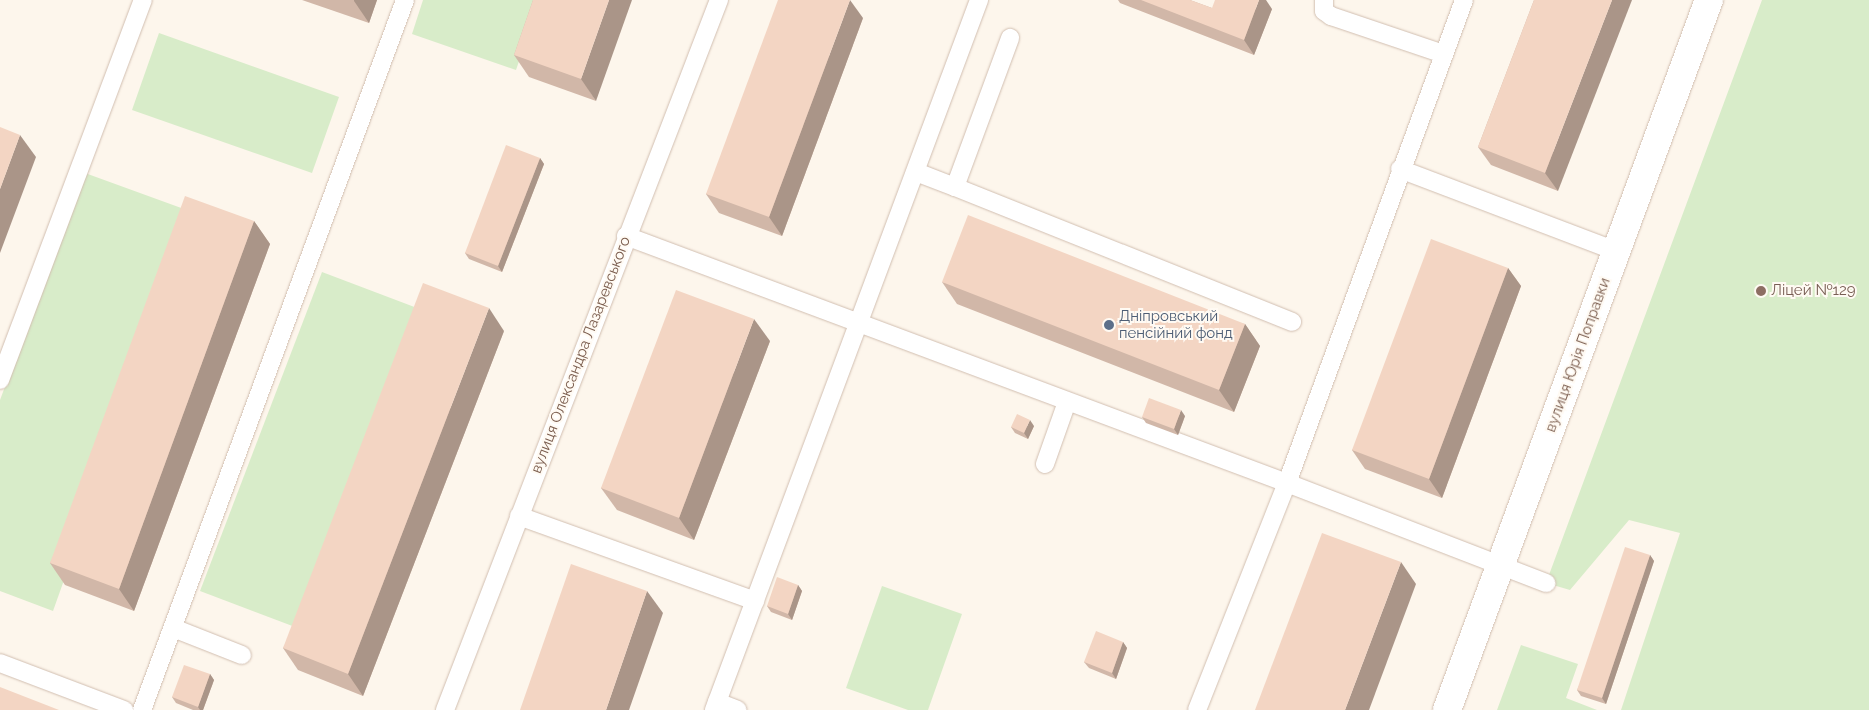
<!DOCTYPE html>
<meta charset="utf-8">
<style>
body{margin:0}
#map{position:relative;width:1869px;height:710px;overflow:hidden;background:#fdf6ec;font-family:Raleway,sans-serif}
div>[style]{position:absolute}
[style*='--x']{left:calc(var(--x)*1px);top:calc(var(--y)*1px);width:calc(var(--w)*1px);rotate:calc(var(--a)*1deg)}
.green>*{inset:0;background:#d8ecc9}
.roads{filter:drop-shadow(0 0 1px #d1beb0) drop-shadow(0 0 1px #d1beb0)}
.lane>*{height:18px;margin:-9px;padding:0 9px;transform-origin:9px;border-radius:9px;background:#fff}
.street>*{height:28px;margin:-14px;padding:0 14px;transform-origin:14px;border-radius:14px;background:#fff}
.wall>*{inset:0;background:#d1b7a8}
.shaded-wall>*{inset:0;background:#aa9588}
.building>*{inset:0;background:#f3d5c3}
.dots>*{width:14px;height:14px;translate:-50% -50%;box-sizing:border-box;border:2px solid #fffaf3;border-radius:50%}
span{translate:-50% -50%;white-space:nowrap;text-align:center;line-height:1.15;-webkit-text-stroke:4px #fffaf3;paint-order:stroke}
.education-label{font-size:15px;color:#785e54}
.left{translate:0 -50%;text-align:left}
.service-label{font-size:15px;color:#4e5e75}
.street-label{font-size:15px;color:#7a5c4d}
</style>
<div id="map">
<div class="green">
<div style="clip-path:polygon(423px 0,540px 0,516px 70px,412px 34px)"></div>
<div style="clip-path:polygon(1762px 0,1869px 0,1869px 710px,1621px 710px,1680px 533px,1629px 520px,1570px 590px,1546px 583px)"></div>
<div style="clip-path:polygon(159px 33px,339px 97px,312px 173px,132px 110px)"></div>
<div style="clip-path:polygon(85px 173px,195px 213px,53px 611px,0 591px,0 400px)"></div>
<div style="clip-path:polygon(322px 272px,425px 311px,303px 630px,200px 591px)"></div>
<div style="clip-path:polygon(882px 586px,962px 614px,928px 710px,908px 710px,846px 688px)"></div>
<div style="clip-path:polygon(1521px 645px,1578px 664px,1566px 698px,1597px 710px,1497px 710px)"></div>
</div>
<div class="roads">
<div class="lane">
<div style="--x:1324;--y:0;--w:11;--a:90"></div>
<div style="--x:1324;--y:11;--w:9;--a:36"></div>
<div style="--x:1331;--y:16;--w:118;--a:18.7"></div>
<div style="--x:1400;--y:169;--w:231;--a:20.8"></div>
<div style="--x:916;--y:172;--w:42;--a:21"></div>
<div style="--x:955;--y:187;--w:159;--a:-69.7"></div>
<div style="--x:955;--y:187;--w:363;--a:21.8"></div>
<div style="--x:626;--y:236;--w:706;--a:20.49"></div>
<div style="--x:1287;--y:483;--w:514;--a:-69.87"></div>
<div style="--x:0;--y:380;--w:406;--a:-69.4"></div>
<div style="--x:1045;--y:464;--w:66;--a:-70.5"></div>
<div style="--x:519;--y:516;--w:251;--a:19.8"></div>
<div style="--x:173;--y:628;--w:74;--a:21.4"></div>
<div style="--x:0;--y:663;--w:133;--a:20.8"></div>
<div style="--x:717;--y:702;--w:22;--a:21"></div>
<div style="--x:142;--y:710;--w:757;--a:-69.67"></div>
<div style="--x:445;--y:710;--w:761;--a:-68.9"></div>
<div style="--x:714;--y:710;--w:758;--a:-69.53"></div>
<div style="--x:1197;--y:710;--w:244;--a:-68.4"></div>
<div style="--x:1287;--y:483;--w:278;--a:21.1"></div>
</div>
<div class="street">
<div style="--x:1447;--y:710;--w:757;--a:-69.75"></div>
</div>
</div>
<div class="wall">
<div style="clip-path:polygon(302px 0,377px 0,369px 23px)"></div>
<div style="clip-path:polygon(533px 0,596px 101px,529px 77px,514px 55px)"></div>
<div style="clip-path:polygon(1118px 0,1190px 0,1212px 8px,1272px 9px,1254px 55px,1120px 3px)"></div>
<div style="clip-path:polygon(1534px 0,1558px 191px,1491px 165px,1478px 147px)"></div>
<div style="clip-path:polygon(863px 18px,782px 236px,719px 213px,706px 194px)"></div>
<div style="clip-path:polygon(540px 158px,544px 164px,502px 272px,469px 259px,465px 253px)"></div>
<div style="clip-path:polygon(254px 221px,270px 244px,134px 611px,65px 585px,50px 563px)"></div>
<div style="clip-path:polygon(1508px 268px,1521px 286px,1442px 498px,1365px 469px,1352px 450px)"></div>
<div style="clip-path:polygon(942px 282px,1245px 324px,1260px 346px,1234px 412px,957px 304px)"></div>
<div style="clip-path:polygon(504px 331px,363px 696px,298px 670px,283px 648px)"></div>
<div style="clip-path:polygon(770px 341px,694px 540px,617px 510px,601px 488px)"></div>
<div style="clip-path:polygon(1185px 416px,1178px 435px,1146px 423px,1142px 417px)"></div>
<div style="clip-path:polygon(1034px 426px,1028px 439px,1015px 433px,1011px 427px)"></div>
<div style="clip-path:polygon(1650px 555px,1654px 561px,1606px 704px,1581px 696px,1577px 690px)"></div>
<div style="clip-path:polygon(798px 585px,802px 591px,792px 620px,771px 612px,767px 606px)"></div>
<div style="clip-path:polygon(1123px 642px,1127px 648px,1116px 679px,1089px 668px,1084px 662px)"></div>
<div style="clip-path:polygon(210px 674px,214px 680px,203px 710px,193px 710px,176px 703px,172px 697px)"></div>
</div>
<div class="shaded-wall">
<div style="clip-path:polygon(354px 0,377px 0,369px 23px,354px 1px)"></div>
<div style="clip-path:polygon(609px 0,632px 0,596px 101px,581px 79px)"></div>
<div style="clip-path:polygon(850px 0,863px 18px,782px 236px,769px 217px)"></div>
<div style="clip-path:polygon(1259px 0,1266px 0,1272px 9px,1254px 55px,1244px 40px)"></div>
<div style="clip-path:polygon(1612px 0,1632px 0,1558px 191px,1545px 173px)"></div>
<div style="clip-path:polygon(20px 135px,36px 157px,0 253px,0 189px)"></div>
<div style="clip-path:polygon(540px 158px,544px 164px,502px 272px,498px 266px)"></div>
<div style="clip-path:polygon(254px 221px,270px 244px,134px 611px,119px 589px)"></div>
<div style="clip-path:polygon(1508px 268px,1521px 286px,1442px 498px,1429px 479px)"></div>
<div style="clip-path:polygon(489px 308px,504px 331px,363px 696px,348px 674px)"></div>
<div style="clip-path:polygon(754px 319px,770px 341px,694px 540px,679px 518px)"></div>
<div style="clip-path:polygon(1245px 324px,1260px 346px,1234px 412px,1219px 390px)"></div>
<div style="clip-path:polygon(1181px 410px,1185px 416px,1178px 435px,1174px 429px)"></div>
<div style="clip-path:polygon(1030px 420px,1034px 426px,1028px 439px,1024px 433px)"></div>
<div style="clip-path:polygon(1650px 555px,1654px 561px,1606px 704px,1602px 698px)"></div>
<div style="clip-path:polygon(1401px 562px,1416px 584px,1369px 710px,1345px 710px)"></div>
<div style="clip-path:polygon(798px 585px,802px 591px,792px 620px,788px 614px)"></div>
<div style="clip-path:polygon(647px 591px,663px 613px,629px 710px,606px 710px)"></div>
<div style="clip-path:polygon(1123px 642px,1127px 648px,1116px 679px,1112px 673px)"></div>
<div style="clip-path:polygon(210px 674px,214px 680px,203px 710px,200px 710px,198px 707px)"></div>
</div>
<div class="building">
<div style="clip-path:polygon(533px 0,609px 0,581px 79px,514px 55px)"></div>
<div style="clip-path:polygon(778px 0,850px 0,769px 217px,706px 194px)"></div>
<div style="clip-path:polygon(1141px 0,1190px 0,1212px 8px,1215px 0,1259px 0,1244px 40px)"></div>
<div style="clip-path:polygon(1534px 0,1612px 0,1545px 173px,1478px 147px)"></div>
<div style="clip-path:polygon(0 127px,20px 135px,0 189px)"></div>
<div style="clip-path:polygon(506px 145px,540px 158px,498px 266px,465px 253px)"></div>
<div style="clip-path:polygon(185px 196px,254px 221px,119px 589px,50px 563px)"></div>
<div style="clip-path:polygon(968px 215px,1245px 324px,1219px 390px,942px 282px)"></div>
<div style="clip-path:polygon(1431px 239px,1508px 268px,1429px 479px,1352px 450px)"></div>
<div style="clip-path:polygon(423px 283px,489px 308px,348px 674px,283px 648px)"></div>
<div style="clip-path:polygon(676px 290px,754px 319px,679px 518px,601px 488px)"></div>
<div style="clip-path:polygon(1149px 398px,1181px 410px,1174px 429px,1142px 417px)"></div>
<div style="clip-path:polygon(1017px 414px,1030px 420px,1024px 433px,1011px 427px)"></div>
<div style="clip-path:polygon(1322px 533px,1401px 562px,1345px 710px,1255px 710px)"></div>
<div style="clip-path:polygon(1625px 547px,1650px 555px,1602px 698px,1577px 690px)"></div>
<div style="clip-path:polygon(571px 564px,647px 591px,606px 710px,520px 710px)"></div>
<div style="clip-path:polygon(777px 577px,798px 585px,788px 614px,767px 606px)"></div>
<div style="clip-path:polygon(1096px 631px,1123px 642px,1112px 673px,1084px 662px)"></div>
<div style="clip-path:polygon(184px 665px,210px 674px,198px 707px,172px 697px)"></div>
<div style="clip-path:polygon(0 687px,59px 710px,0 710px)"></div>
</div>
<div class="dots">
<div style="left:1761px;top:291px;background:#8d6e63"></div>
<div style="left:1109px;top:325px;background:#5c6f8a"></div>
</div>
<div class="education-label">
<span class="left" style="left:1771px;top:291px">Ліцей №129</span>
</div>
<div class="service-label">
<span class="left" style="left:1119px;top:325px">Дніпровський<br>пенсійний фонд</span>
</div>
<div class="street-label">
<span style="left:581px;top:355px;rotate:-69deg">вулиця Олександра Лазаревського</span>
<span style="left:1578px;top:355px;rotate:-70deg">вулиця Юрія Поправки</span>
</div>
</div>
